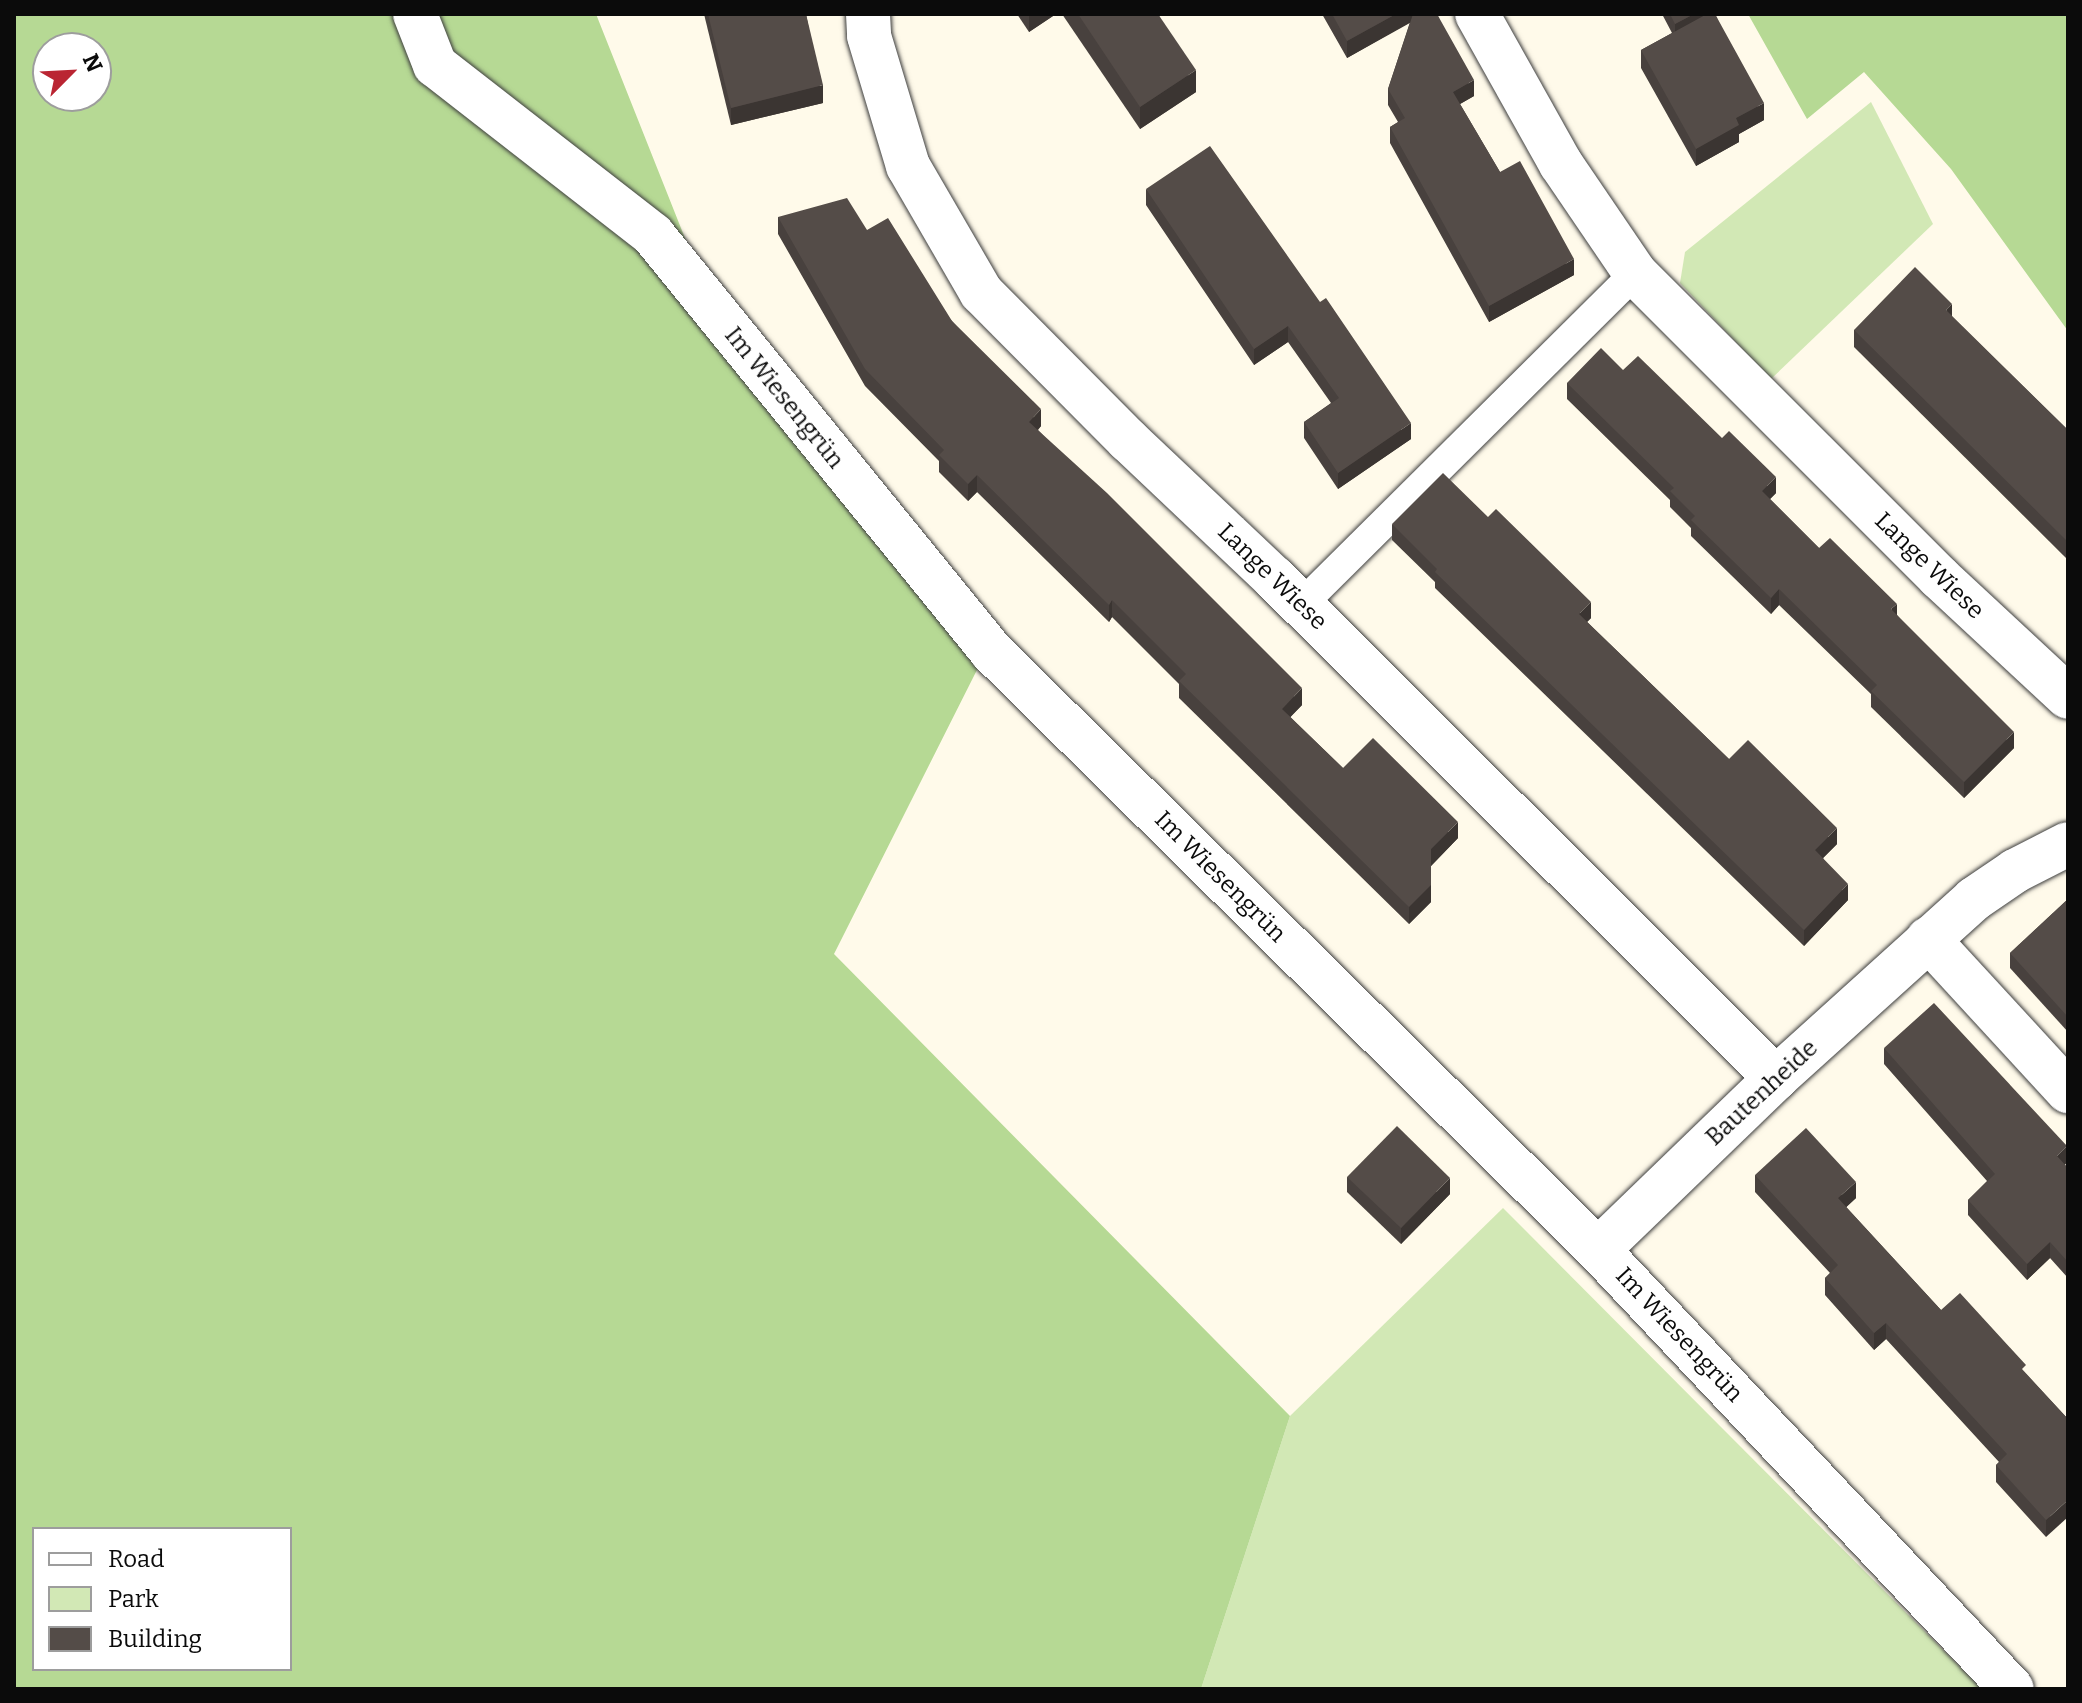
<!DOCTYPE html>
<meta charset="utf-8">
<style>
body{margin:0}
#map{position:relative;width:2082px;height:1703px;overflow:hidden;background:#fffaea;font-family:Bitter,serif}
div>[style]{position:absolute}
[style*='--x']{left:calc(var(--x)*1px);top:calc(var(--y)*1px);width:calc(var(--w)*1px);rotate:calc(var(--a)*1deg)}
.green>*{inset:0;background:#d2e8b5}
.forest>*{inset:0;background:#b6d994}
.roads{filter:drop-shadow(0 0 2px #3e3e3e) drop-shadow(0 0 2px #3e3e3e)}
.service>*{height:30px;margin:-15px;padding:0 15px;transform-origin:15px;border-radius:15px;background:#fff}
.minor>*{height:44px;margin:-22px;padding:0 22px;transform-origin:22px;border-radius:22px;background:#fff}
.wall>*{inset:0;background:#48413e}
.shaded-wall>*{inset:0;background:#3b3532}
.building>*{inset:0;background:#544c48}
span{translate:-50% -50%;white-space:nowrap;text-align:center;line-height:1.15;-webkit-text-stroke:8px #fff;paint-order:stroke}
.street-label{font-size:24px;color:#0b0b0b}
.frame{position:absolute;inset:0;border:16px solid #0b0b0b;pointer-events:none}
.legend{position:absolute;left:32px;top:1527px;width:260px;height:144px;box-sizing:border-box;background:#fff;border:2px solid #9d9d9d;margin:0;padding:10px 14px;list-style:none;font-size:24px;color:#0b0b0b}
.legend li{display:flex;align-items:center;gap:16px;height:40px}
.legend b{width:40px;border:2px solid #9d9d9d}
.north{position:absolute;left:32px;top:32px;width:80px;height:80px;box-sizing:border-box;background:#fff;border:2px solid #9d9d9d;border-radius:50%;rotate:66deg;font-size:22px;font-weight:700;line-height:32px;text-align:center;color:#0b0b0b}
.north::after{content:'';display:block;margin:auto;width:28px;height:36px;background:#ba2533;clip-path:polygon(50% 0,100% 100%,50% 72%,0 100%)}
</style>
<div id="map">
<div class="green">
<div style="clip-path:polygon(1871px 102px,1933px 224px,1771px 379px,1680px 283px,1685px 252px)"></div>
<div style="clip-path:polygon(1503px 1208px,1982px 1689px,1201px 1689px,1290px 1416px)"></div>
</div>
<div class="forest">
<div style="clip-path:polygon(evenodd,14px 14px,596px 14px,702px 281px,986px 652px,834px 954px,1290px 1416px,1201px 1689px,14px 1689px,14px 14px,48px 48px,96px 48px,96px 96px,48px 96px,48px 48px,14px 14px,34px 1529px,290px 1529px,290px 1669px,34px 1669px,34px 1529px)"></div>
<div style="clip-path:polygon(1748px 14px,2068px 14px,2068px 331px,1951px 169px,1864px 72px,1807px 119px)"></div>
</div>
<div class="roads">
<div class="service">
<div style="--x:1301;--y:605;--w:471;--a:-44.8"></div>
</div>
<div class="minor">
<div style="--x:415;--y:14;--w:55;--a:68.6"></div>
<div style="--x:435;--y:65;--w:276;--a:37.9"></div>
<div style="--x:653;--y:235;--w:537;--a:50.89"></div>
<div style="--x:992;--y:652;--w:851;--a:44.62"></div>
<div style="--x:1598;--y:1250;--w:603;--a:46.68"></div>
<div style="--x:868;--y:14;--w:22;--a:87"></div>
<div style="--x:869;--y:36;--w:136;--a:73.3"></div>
<div style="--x:908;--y:166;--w:146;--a:59.9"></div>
<div style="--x:981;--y:292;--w:209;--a:45.2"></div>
<div style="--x:1128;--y:440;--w:201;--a:43.4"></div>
<div style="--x:1274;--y:578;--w:709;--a:44.89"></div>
<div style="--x:1477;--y:14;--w:172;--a:60.8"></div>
<div style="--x:1561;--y:164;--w:132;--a:55.8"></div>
<div style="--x:1635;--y:273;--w:430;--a:45"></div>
<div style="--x:1939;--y:577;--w:176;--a:42.9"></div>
<div style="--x:1928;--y:939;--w:207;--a:47.4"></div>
<div style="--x:1598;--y:1250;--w:248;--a:-44"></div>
<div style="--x:1776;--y:1078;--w:267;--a:-42.1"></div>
<div style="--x:1974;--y:899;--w:50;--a:-34.3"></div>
<div style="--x:2015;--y:871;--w:59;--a:-27"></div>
</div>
</div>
<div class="wall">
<div style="clip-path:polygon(704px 14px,806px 14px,823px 103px,731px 125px)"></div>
<div style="clip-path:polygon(1017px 14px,1056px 14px,1029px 32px)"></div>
<div style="clip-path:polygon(1062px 14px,1158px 14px,1196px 92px,1140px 129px)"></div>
<div style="clip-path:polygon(1322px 14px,1437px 14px,1474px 96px,1460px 104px,1500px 172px,1574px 275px,1489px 322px,1390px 143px,1390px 127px,1398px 122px,1388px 105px,1388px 89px,1410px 22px,1347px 58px)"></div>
<div style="clip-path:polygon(1662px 14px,1717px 14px,1716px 16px,1764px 120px,1739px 134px,1739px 142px,1696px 166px,1641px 68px,1641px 50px,1672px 33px)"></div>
<div style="clip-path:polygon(1146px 189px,1411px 439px,1338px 489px,1304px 438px,1304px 422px,1331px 403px,1288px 342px,1254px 365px,1146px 205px)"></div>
<div style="clip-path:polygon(778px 217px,867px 230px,952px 321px,1041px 426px,1038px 430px,1302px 705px,1290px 717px,1343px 768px,1458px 838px,1431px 866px,1431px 902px,1409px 924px,1179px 698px,1179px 684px,1112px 617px,1109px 622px,977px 492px,968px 501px,939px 472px,939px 461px,865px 386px,778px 234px)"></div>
<div style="clip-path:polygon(1952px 317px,2068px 430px,2068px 560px,1854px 347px,1854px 330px)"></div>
<div style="clip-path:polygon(1623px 370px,1776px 493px,1770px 499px,1819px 548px,1897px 615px,2014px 748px,1964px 798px,1871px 707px,1871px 694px,1779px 605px,1771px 614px,1691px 536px,1691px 528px,1670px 507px,1670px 500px,1567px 399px,1567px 383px)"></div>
<div style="clip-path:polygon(1392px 524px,1591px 618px,1587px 622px,1729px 759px,1837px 844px,1823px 858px,1848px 900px,1804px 946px,1435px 588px,1435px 582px,1392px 540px)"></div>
<div style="clip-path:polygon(2068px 899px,2068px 1032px,2010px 968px,2010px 953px)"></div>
<div style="clip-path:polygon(1884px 1048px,2067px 1162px,2065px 1165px,2068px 1168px,2068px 1278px,2050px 1258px,2027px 1280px,1968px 1215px,1968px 1200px,1987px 1181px,1884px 1064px)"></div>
<div style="clip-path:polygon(1755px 1175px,1856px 1198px,1846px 1207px,1941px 1310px,2026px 1374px,2068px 1419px,2046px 1537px,1996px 1482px,1996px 1465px,1999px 1462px,1886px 1339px,1874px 1350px,1825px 1295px,1825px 1278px,1830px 1273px,1755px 1192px)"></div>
<div style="clip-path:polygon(1347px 1177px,1450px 1194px,1401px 1244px,1347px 1192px)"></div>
</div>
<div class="shaded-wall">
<div style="clip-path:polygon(1029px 14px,1056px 14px,1029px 32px)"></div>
<div style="clip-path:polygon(1396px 14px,1417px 14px,1417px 19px,1347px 58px,1347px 41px)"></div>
<div style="clip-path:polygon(1694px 14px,1717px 14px,1717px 15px,1675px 39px,1675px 24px)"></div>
<div style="clip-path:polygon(1196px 70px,1196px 92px,1140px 129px,1140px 107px)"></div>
<div style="clip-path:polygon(1474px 80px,1474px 96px,1453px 108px,1453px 92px)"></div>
<div style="clip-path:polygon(823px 85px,823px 103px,731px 125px,731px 108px)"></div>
<div style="clip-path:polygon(1764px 103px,1764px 120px,1739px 134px,1739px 142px,1696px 166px,1696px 149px,1736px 118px)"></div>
<div style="clip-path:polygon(1574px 259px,1574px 275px,1489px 322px,1489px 306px)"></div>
<div style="clip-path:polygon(1952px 304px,1952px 321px,1946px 310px)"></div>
<div style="clip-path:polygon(1288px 326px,1288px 342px,1254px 365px,1254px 349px)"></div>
<div style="clip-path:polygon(1041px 409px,1041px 426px,1029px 439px,1029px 422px)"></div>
<div style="clip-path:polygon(1411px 423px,1411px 439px,1338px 489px,1338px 473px)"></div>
<div style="clip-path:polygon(977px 475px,977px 492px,968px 501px,968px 484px)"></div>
<div style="clip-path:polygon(1776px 477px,1776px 493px,1762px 507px,1762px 491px)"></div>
<div style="clip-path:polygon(1779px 589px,1779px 605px,1771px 614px,1771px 598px)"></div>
<div style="clip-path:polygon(1112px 600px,1112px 617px,1109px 622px,1109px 605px)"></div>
<div style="clip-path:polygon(1591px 602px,1591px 618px,1579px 630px,1579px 614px)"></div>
<div style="clip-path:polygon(1897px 604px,1897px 620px,1891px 609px)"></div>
<div style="clip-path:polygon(1302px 688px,1302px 705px,1282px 726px,1282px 709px)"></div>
<div style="clip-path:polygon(2014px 732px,2014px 748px,1964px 798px,1964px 782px)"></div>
<div style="clip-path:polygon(1458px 822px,1458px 838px,1431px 866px,1431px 902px,1409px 924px,1409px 907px,1431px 849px)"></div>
<div style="clip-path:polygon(1837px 828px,1837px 844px,1815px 866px,1815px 850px)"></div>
<div style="clip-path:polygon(1848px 884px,1848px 900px,1804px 946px,1804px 930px)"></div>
<div style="clip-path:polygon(2067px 1146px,2067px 1162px,2057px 1172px,2057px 1156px)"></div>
<div style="clip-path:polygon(1450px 1178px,1450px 1194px,1401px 1244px,1401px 1228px)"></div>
<div style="clip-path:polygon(1856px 1182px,1856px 1198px,1838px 1215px,1838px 1198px)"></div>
<div style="clip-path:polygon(2050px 1242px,2050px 1258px,2027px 1280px,2027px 1264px)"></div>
<div style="clip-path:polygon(1886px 1323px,1886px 1339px,1874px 1350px,1874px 1333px)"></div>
<div style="clip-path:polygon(2068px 1500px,2068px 1517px,2046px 1537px,2046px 1520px)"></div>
</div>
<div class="building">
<div style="clip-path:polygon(708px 14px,806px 14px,823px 85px,731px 108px)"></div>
<div style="clip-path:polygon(1078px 14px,1158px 14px,1196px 70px,1140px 107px)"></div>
<div style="clip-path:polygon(1332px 14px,1396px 14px,1347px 41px)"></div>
<div style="clip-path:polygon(1413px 14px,1437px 14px,1474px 80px,1453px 92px,1500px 172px,1520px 161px,1574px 259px,1489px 306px,1390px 127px,1405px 118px,1388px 89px)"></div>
<div style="clip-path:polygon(1670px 14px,1694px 14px,1675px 24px)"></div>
<div style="clip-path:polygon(1707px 14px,1715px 14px,1764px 103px,1736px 118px,1739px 125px,1696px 149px,1641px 50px)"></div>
<div style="clip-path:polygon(1210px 146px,1320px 302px,1326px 298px,1411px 423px,1338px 473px,1304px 422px,1339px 398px,1288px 326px,1254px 349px,1146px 189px)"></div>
<div style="clip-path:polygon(847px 198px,867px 230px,888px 218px,952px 321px,1041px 409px,1029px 422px,1107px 493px,1302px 688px,1282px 709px,1343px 768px,1373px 738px,1458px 822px,1431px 849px,1431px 885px,1409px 907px,1179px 681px,1186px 674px,1112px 600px,1109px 605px,977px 475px,968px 484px,939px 455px,944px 450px,865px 369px,778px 217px)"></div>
<div style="clip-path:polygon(1915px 267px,1952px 304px,1946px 310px,2068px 430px,2068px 542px,1854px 330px)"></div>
<div style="clip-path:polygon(1601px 348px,1623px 370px,1638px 356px,1722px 438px,1729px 431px,1776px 477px,1762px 491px,1819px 548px,1830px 538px,1897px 604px,1891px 609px,2014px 732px,1964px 782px,1871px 691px,1877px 685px,1779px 589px,1771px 598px,1691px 520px,1695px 516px,1670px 491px,1674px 488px,1567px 383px)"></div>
<div style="clip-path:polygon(1443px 473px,1488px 517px,1496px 509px,1591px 602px,1579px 614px,1729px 759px,1748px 740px,1837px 828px,1815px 850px,1848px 884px,1804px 930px,1435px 572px,1437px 569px,1392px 524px)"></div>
<div style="clip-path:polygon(2068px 899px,2068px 1017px,2010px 953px)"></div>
<div style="clip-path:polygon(1934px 1003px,2067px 1146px,2057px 1156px,2068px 1168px,2068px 1262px,2050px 1242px,2027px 1264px,1968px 1200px,1995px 1174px,1884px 1048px)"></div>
<div style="clip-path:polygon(1397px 1126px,1450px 1178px,1401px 1228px,1347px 1177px)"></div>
<div style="clip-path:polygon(1806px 1128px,1856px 1182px,1838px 1198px,1941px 1310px,1960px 1293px,2026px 1365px,2022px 1369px,2068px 1419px,2068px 1500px,2046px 1520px,1996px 1465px,2007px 1454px,1886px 1323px,1874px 1333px,1825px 1278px,1838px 1265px,1755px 1175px)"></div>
</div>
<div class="street-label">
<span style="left:784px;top:398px;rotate:51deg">Im Wiesengrün</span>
<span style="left:1929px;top:566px;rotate:44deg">Lange Wiese</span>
<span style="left:1272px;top:577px;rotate:44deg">Lange Wiese</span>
<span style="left:1220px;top:877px;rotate:45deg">Im Wiesengrün</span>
<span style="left:1762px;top:1093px;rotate:-43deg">Bautenheide</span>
<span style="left:1679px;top:1335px;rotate:47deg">Im Wiesengrün</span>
</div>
<div class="frame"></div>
<ul class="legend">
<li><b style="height:10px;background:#fff"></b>Road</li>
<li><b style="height:22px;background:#d2e8b5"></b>Park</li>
<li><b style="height:22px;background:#544c48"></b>Building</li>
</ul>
<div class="north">N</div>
</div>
